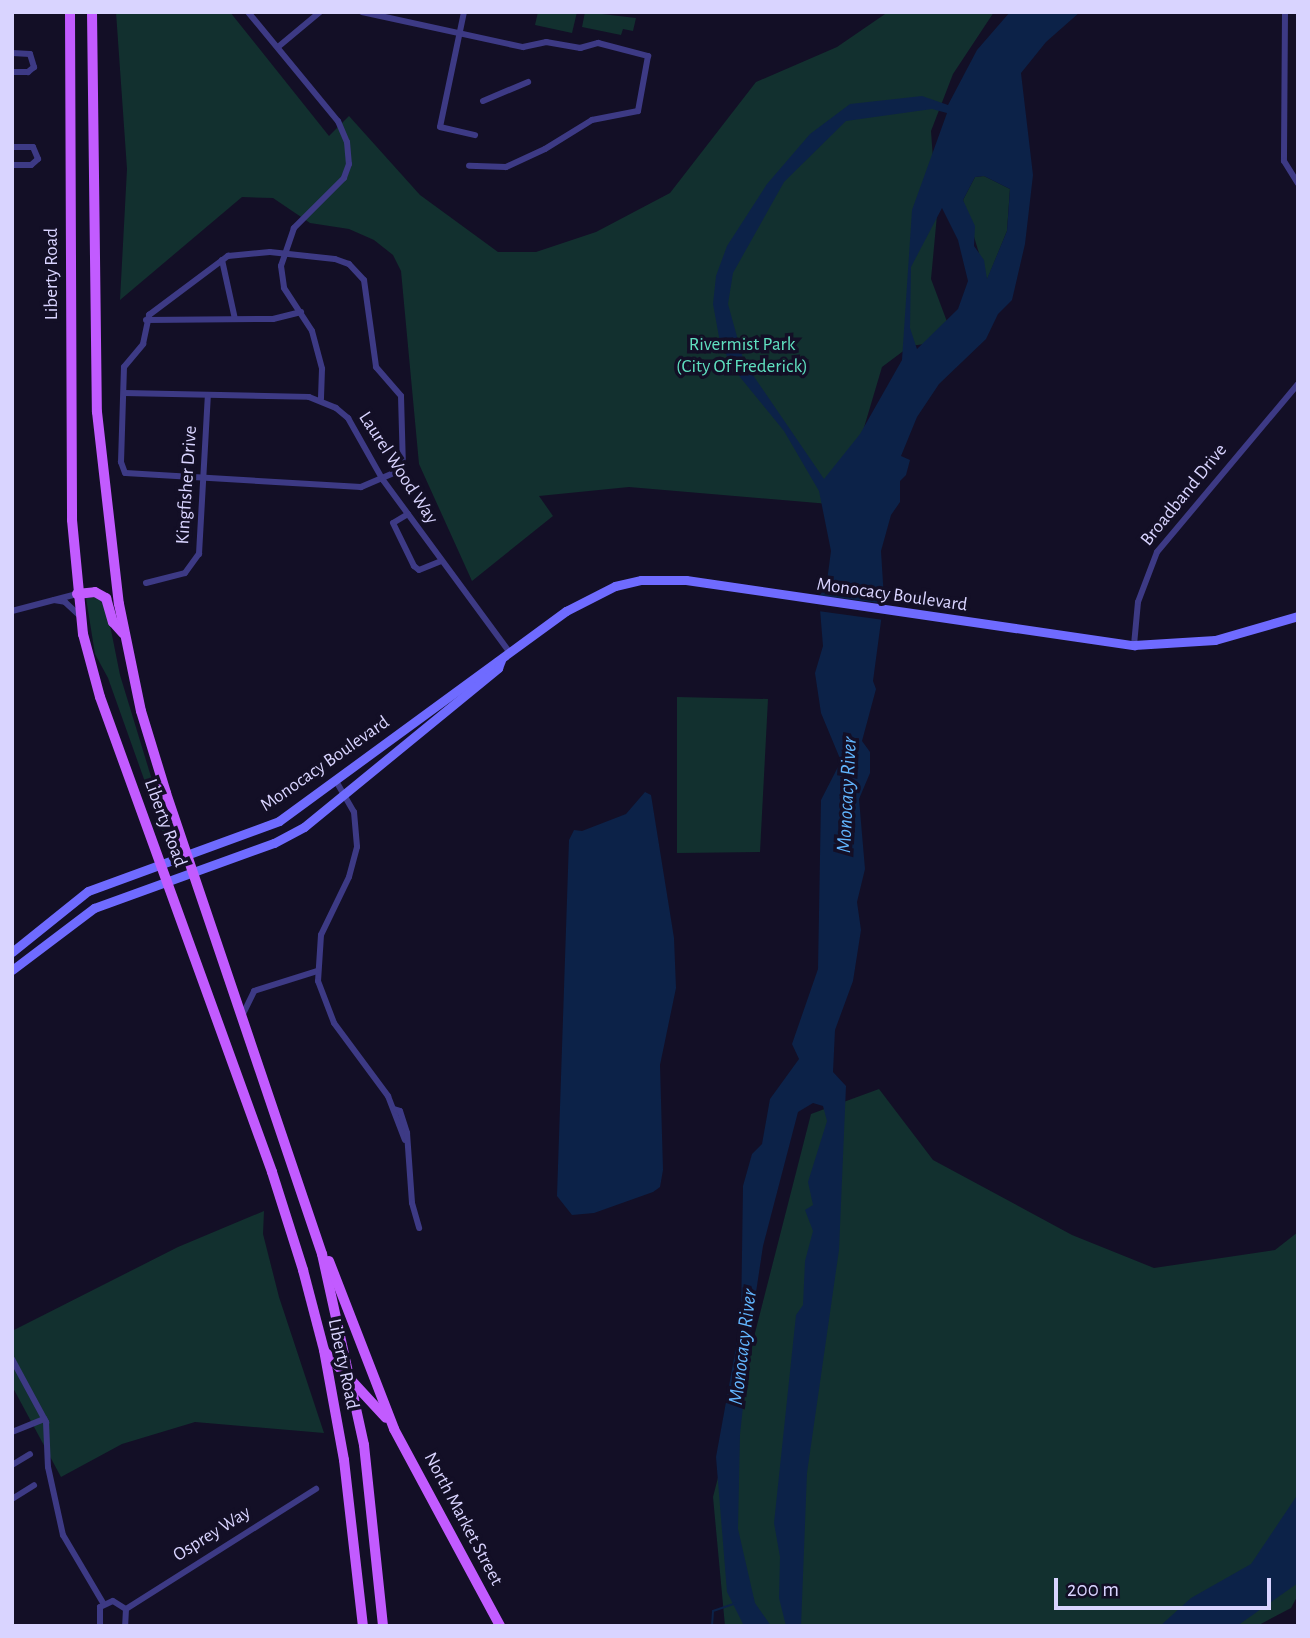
<!DOCTYPE html>
<style>
body{margin:0}
#map{position:relative;width:1310px;height:1638px;overflow:hidden;background:#130f26;font-family:"Alegreya Sans",sans-serif}
div>[style]{position:absolute}
[style*='--x']{left:calc(var(--x)*1px);top:calc(var(--y)*1px);width:calc(var(--w)*1px);rotate:calc(var(--a)*1deg)}
.green>*{inset:0;background:#12302f}
.water>*{inset:0;background:#0c2248}
.pier>*{inset:0;background:#130f26}
.stream>*{height:2px;margin:-1px;padding:0 1px;transform-origin:1px;border-radius:1px;background:#0c2248}
.minor>*{height:6px;margin:-3px;padding:0 3px;transform-origin:3px;border-radius:3px;background:#3d3a85}
.secondary>*{height:9px;margin:-4.5px;padding:0 4.5px;transform-origin:4.5px;border-radius:4.5px;background:#6f6bff}
.primary>*{height:10px;margin:-5px;padding:0 5px;transform-origin:5px;border-radius:5px;background:#c25bff}
span{translate:-50% -50%;white-space:nowrap;text-align:center;line-height:1.15;-webkit-text-stroke:7px #130f26;paint-order:stroke}
.street-label{font-size:19px;color:#d9d4ff}
.park-label{font-size:19px;color:#5fe0c0}
.water-label{font-size:21px;color:#62b6ff;font-style:italic}
.frame{position:absolute;inset:0;border:14px solid #d9d4ff;pointer-events:none}
.scale{position:absolute;left:1054px;top:1578px;width:217px;height:32px;box-sizing:border-box;border:4px solid #d9d4ff;border-top:0;padding-left:9px;font-size:21px;line-height:24px;white-space:nowrap;color:#d9d4ff;-webkit-text-stroke:5px #130f26;paint-order:stroke}
</style>
<div id="map">
<div class="green">
<div style="clip-path:polygon(116px 12px,230px 12px,329px 136px,349px 116px,420px 195px,498px 252px,536px 252px,596px 232px,670px 193px,756px 82px,837px 47px,888px 12px,994px 12px,953px 74px,931px 131px,937px 215px,931px 279px,949px 327px,932px 343px,910px 346px,882px 367px,841px 505px,629px 487px,539px 496px,553px 516px,472px 581px,419px 464px,401px 271px,393px 255px,374px 240px,349px 229px,310px 223px,273px 198px,242px 197px,120px 300px,127px 169px)"></div>
<div style="clip-path:polygon(538px 12px,577px 12px,572px 33px,535px 25px)"></div>
<div style="clip-path:polygon(585px 12px,636px 18px,633px 31px,623px 29px,621px 35px,582px 27px)"></div>
<div style="clip-path:polygon(984px 176px,1010px 189px,1007px 231px,987px 280px,963px 200px,975px 177px)"></div>
<div style="clip-path:polygon(97px 597px,106px 605px,120px 675px,170px 839px,166px 841px,108px 678px,95px 654px,86px 598px)"></div>
<div style="clip-path:polygon(677px 697px,768px 699px,760px 852px,677px 853px)"></div>
<div style="clip-path:polygon(879px 1089px,933px 1160px,1072px 1235px,1154px 1268px,1275px 1250px,1298px 1232px,1298px 1595px,1291px 1608px,1257px 1626px,725px 1626px,713px 1497px,811px 1114px)"></div>
<div style="clip-path:polygon(264px 1211px,263px 1234px,279px 1297px,324px 1433px,195px 1422px,122px 1444px,61px 1477px,12px 1386px,12px 1331px,178px 1247px)"></div>
</div>
<div class="water">
<div style="clip-path:polygon(evenodd,1010px 12px,1080px 12px,1046px 42px,1021px 73px,1033px 175px,1025px 244px,1012px 300px,998px 314px,986px 339px,939px 384px,917px 417px,901px 456px,910px 460px,906px 475px,900px 481px,900px 502px,891px 515px,881px 551px,884px 599px,873px 681px,876px 689px,862px 741px,870px 752px,870px 773px,859px 799px,865px 869px,857px 902px,861px 930px,853px 981px,835px 1030px,833px 1072px,846px 1086px,839px 1250px,807px 1473px,801px 1626px,786px 1626px,779px 1598px,780px 1557px,774px 1523px,796px 1315px,803px 1305px,805px 1261px,813px 1231px,805px 1210px,813px 1205px,808px 1182px,827px 1121px,823px 1106px,813px 1103px,798px 1112px,763px 1246px,755px 1299px,740px 1434px,738px 1529px,755px 1603px,771px 1626px,744px 1626px,727px 1592px,716px 1457px,741px 1320px,743px 1186px,752px 1154px,762px 1144px,770px 1099px,799px 1059px,792px 1044px,818px 969px,821px 800px,841px 761px,821px 713px,815px 673px,823px 646px,819px 597px,827px 581px,831px 551px,819px 491px,784px 431px,731px 366px,719px 337px,713px 304px,716px 276px,727px 246px,767px 184px,810px 134px,850px 104px,922px 96px,948px 105px,977px 50px,1010px 12px,932px 109px,947px 113px,912px 210px,902px 360px,860px 434px,824px 479px,744px 362px,728px 304px,733px 273px,784px 182px,846px 121px,932px 109px,1010px 12px,984px 176px,1010px 189px,1007px 231px,987px 279px,984px 260px,974px 246px,975px 226px,963px 200px,975px 177px,984px 176px,1010px 12px,942px 208px,958px 240px,968px 281px,958px 309px,917px 349px,910px 328px,911px 267px,942px 208px)"></div>
<div style="clip-path:polygon(645px 792px,651px 795px,674px 938px,676px 988px,660px 1065px,663px 1170px,660px 1187px,653px 1192px,594px 1213px,572px 1215px,557px 1196px,569px 840px,574px 830px,582px 831px,626px 814px)"></div>
<div style="clip-path:polygon(1298px 1494px,1298px 1583px,1237px 1626px,1160px 1626px,1191px 1598px,1251px 1564px)"></div>
</div>
<div class="pier">
<div style="clip-path:polygon(816px 595px,887px 604px,884px 620px,818px 611px)"></div>
</div>
<div class="stream">
<div style="--x:712;--y:1626;--w:15;--a:-86"></div>
<div style="--x:713;--y:1611;--w:24;--a:-19"></div>
</div>
<div class="minor">
<div style="--x:248;--y:12;--w:141;--a:50.5"></div>
<div style="--x:338;--y:121;--w:23;--a:67"></div>
<div style="--x:347;--y:142;--w:22;--a:85"></div>
<div style="--x:349;--y:164;--w:15;--a:110"></div>
<div style="--x:344;--y:178;--w:71;--a:135"></div>
<div style="--x:294;--y:228;--w:40;--a:108.9"></div>
<div style="--x:281;--y:266;--w:22;--a:82"></div>
<div style="--x:284;--y:288;--w:51;--a:56.9"></div>
<div style="--x:312;--y:331;--w:39;--a:75"></div>
<div style="--x:322;--y:369;--w:30;--a:92"></div>
<div style="--x:362;--y:12;--w:165;--a:12.3"></div>
<div style="--x:523;--y:47;--w:24;--a:-12"></div>
<div style="--x:546;--y:42;--w:35;--a:10"></div>
<div style="--x:580;--y:48;--w:19;--a:-16"></div>
<div style="--x:598;--y:43;--w:52;--a:14.6"></div>
<div style="--x:648;--y:56;--w:56;--a:100.3"></div>
<div style="--x:638;--y:111;--w:47;--a:168.9"></div>
<div style="--x:592;--y:120;--w:55;--a:148.3"></div>
<div style="--x:545;--y:149;--w:43;--a:155.2"></div>
<div style="--x:506;--y:167;--w:37;--a:-178"></div>
<div style="--x:464;--y:12;--w:117;--a:101.8"></div>
<div style="--x:440;--y:127;--w:36;--a:13"></div>
<div style="--x:1285;--y:12;--w:149;--a:90.4"></div>
<div style="--x:1284;--y:161;--w:26;--a:58"></div>
<div style="--x:278;--y:47;--w:55;--a:-39.8"></div>
<div style="--x:12;--y:53;--w:18;--a:3"></div>
<div style="--x:30;--y:54;--w:14;--a:73"></div>
<div style="--x:34;--y:67;--w:8;--a:140"></div>
<div style="--x:28;--y:72;--w:16;--a:180"></div>
<div style="--x:483;--y:101;--w:49;--a:-22.9"></div>
<div style="--x:12;--y:147;--w:21;--a:0"></div>
<div style="--x:33;--y:147;--w:13;--a:67"></div>
<div style="--x:38;--y:159;--w:9;--a:139"></div>
<div style="--x:31;--y:165;--w:19;--a:180"></div>
<div style="--x:270;--y:252;--w:65;--a:6.1"></div>
<div style="--x:335;--y:259;--w:15;--a:20"></div>
<div style="--x:349;--y:264;--w:22;--a:47"></div>
<div style="--x:364;--y:280;--w:88;--a:82.1"></div>
<div style="--x:376;--y:367;--w:38;--a:49"></div>
<div style="--x:401;--y:396;--w:73;--a:88.4"></div>
<div style="--x:403;--y:469;--w:46;--a:156.8"></div>
<div style="--x:361;--y:487;--w:236;--a:-176.6"></div>
<div style="--x:125;--y:473;--w:12;--a:-110"></div>
<div style="--x:121;--y:462;--w:95;--a:-88.2"></div>
<div style="--x:124;--y:367;--w:30;--a:-50"></div>
<div style="--x:143;--y:344;--w:30;--a:-78"></div>
<div style="--x:149;--y:315;--w:99;--a:-36.8"></div>
<div style="--x:228;--y:256;--w:42;--a:-5.4"></div>
<div style="--x:222;--y:260;--w:60;--a:77.6"></div>
<div style="--x:146;--y:320;--w:127;--a:-0.5"></div>
<div style="--x:273;--y:319;--w:29;--a:-14"></div>
<div style="--x:124;--y:393;--w:185;--a:1.2"></div>
<div style="--x:309;--y:397;--w:29;--a:22"></div>
<div style="--x:336;--y:408;--w:16;--a:40"></div>
<div style="--x:348;--y:418;--w:71;--a:60.6"></div>
<div style="--x:383;--y:480;--w:215;--a:53.7"></div>
<div style="--x:408;--y:514;--w:17;--a:149"></div>
<div style="--x:393;--y:523;--w:48;--a:64"></div>
<div style="--x:414;--y:566;--w:6;--a:39"></div>
<div style="--x:419;--y:570;--w:24;--a:-22"></div>
<div style="--x:146;--y:583;--w:40;--a:-14.4"></div>
<div style="--x:185;--y:573;--w:24;--a:-54"></div>
<div style="--x:199;--y:554;--w:159;--a:-86.8"></div>
<div style="--x:54;--y:600;--w:11;--a:10"></div>
<div style="--x:65;--y:602;--w:21;--a:43"></div>
<div style="--x:12;--y:611;--w:67;--a:-14.7"></div>
<div style="--x:1134;--y:645;--w:43;--a:-84.7"></div>
<div style="--x:1138;--y:602;--w:53;--a:-69.2"></div>
<div style="--x:1157;--y:552;--w:219;--a:-50"></div>
<div style="--x:336;--y:781;--w:36;--a:60"></div>
<div style="--x:354;--y:812;--w:35;--a:85"></div>
<div style="--x:357;--y:847;--w:31;--a:105"></div>
<div style="--x:349;--y:877;--w:64;--a:115.8"></div>
<div style="--x:321;--y:935;--w:46;--a:93.7"></div>
<div style="--x:318;--y:981;--w:45;--a:69.1"></div>
<div style="--x:334;--y:1023;--w:91;--a:53.5"></div>
<div style="--x:388;--y:1096;--w:47;--a:68.9"></div>
<div style="--x:242;--y:1016;--w:28;--a:-64"></div>
<div style="--x:254;--y:991;--w:66;--a:-17.6"></div>
<div style="--x:394;--y:1109;--w:6;--a:18"></div>
<div style="--x:400;--y:1111;--w:23;--a:72"></div>
<div style="--x:407;--y:1133;--w:70;--a:85.9"></div>
<div style="--x:412;--y:1203;--w:26;--a:74"></div>
<div style="--x:12;--y:1359;--w:72;--a:61.6"></div>
<div style="--x:46;--y:1422;--w:45;--a:87.5"></div>
<div style="--x:48;--y:1467;--w:70;--a:77.6"></div>
<div style="--x:63;--y:1535;--w:79;--a:59.5"></div>
<div style="--x:12;--y:1432;--w:35;--a:-22"></div>
<div style="--x:12;--y:1465;--w:21;--a:-31"></div>
<div style="--x:12;--y:1499;--w:26;--a:-32"></div>
<div style="--x:126;--y:1609;--w:225;--a:-32.3"></div>
<div style="--x:100;--y:1626;--w:19;--a:-90"></div>
<div style="--x:100;--y:1607;--w:14;--a:-25"></div>
<div style="--x:113;--y:1601;--w:15;--a:32"></div>
<div style="--x:126;--y:1609;--w:17;--a:93"></div>
</div>
<div class="secondary">
<div style="--x:12;--y:952;--w:97;--a:-38.8"></div>
<div style="--x:88;--y:891;--w:203;--a:-20.1"></div>
<div style="--x:279;--y:821;--w:356;--a:-36.2"></div>
<div style="--x:566;--y:611;--w:55;--a:-27"></div>
<div style="--x:615;--y:586;--w:27;--a:-13"></div>
<div style="--x:641;--y:580;--w:45;--a:0"></div>
<div style="--x:686;--y:580;--w:453;--a:8.3"></div>
<div style="--x:1134;--y:645;--w:81;--a:-3.5"></div>
<div style="--x:1215;--y:640;--w:86;--a:-16.1"></div>
<div style="--x:12;--y:970;--w:103;--a:-37.1"></div>
<div style="--x:94;--y:908;--w:191;--a:-19.9"></div>
<div style="--x:274;--y:843;--w:34;--a:-28"></div>
<div style="--x:304;--y:827;--w:251;--a:-39.3"></div>
<div style="--x:498;--y:668;--w:9;--a:-69"></div>
</div>
<div class="primary">
<div style="--x:70;--y:12;--w:508;--a:89.77"></div>
<div style="--x:72;--y:520;--w:115;--a:84.5"></div>
<div style="--x:83;--y:634;--w:65;--a:74.9"></div>
<div style="--x:100;--y:697;--w:505;--a:70.09"></div>
<div style="--x:272;--y:1172;--w:103;--a:72.4"></div>
<div style="--x:303;--y:1270;--w:83;--a:75.3"></div>
<div style="--x:324;--y:1350;--w:112;--a:79.7"></div>
<div style="--x:344;--y:1460;--w:167;--a:83.5"></div>
<div style="--x:92;--y:12;--w:400;--a:89.3"></div>
<div style="--x:97;--y:412;--w:193;--a:83.5"></div>
<div style="--x:119;--y:604;--w:109;--a:78.4"></div>
<div style="--x:141;--y:711;--w:86;--a:73"></div>
<div style="--x:166;--y:793;--w:487;--a:71.3"></div>
<div style="--x:322;--y:1254;--w:196;--a:77.6"></div>
<div style="--x:364;--y:1445;--w:182;--a:84"></div>
<div style="--x:77;--y:594;--w:18;--a:-6"></div>
<div style="--x:95;--y:592;--w:13;--a:29"></div>
<div style="--x:106;--y:598;--w:25;--a:74"></div>
<div style="--x:113;--y:622;--w:15;--a:48"></div>
<div style="--x:329;--y:1261;--w:180;--a:68.8"></div>
<div style="--x:394;--y:1429;--w:224;--a:61.7"></div>
<div style="--x:326;--y:1353;--w:88;--a:47.3"></div>
</div>
<div class="street-label">
<span style="left:52px;top:274px;rotate:-90deg">Liberty Road</span>
<span style="left:398px;top:468px;rotate:57deg">Laurel Wood Way</span>
<span style="left:187px;top:485px;rotate:-86deg">Kingfisher Drive</span>
<span style="left:1184px;top:495px;rotate:-51deg">Broadband Drive</span>
<span style="left:892px;top:595px;rotate:8deg">Monocacy Boulevard</span>
<span style="left:325px;top:764px;rotate:-35deg">Monocacy Boulevard</span>
<span style="left:165px;top:823px;rotate:70deg">Liberty Road</span>
<span style="left:343px;top:1364px;rotate:78deg">Liberty Road</span>
<span style="left:463px;top:1519px;rotate:62deg">North Market Street</span>
<span style="left:212px;top:1534px;rotate:-32deg">Osprey Way</span>
</div>
<div class="park-label">
<span style="left:742px;top:356px">Rivermist Park<br>(City Of Frederick)</span>
</div>
<div class="water-label">
<span style="left:847px;top:795px;rotate:-87deg">Monocacy River</span>
<span style="left:743px;top:1347px;rotate:-83deg">Monocacy River</span>
</div>
<div class="frame"></div>
<div class="scale">200 m</div>
</div>
